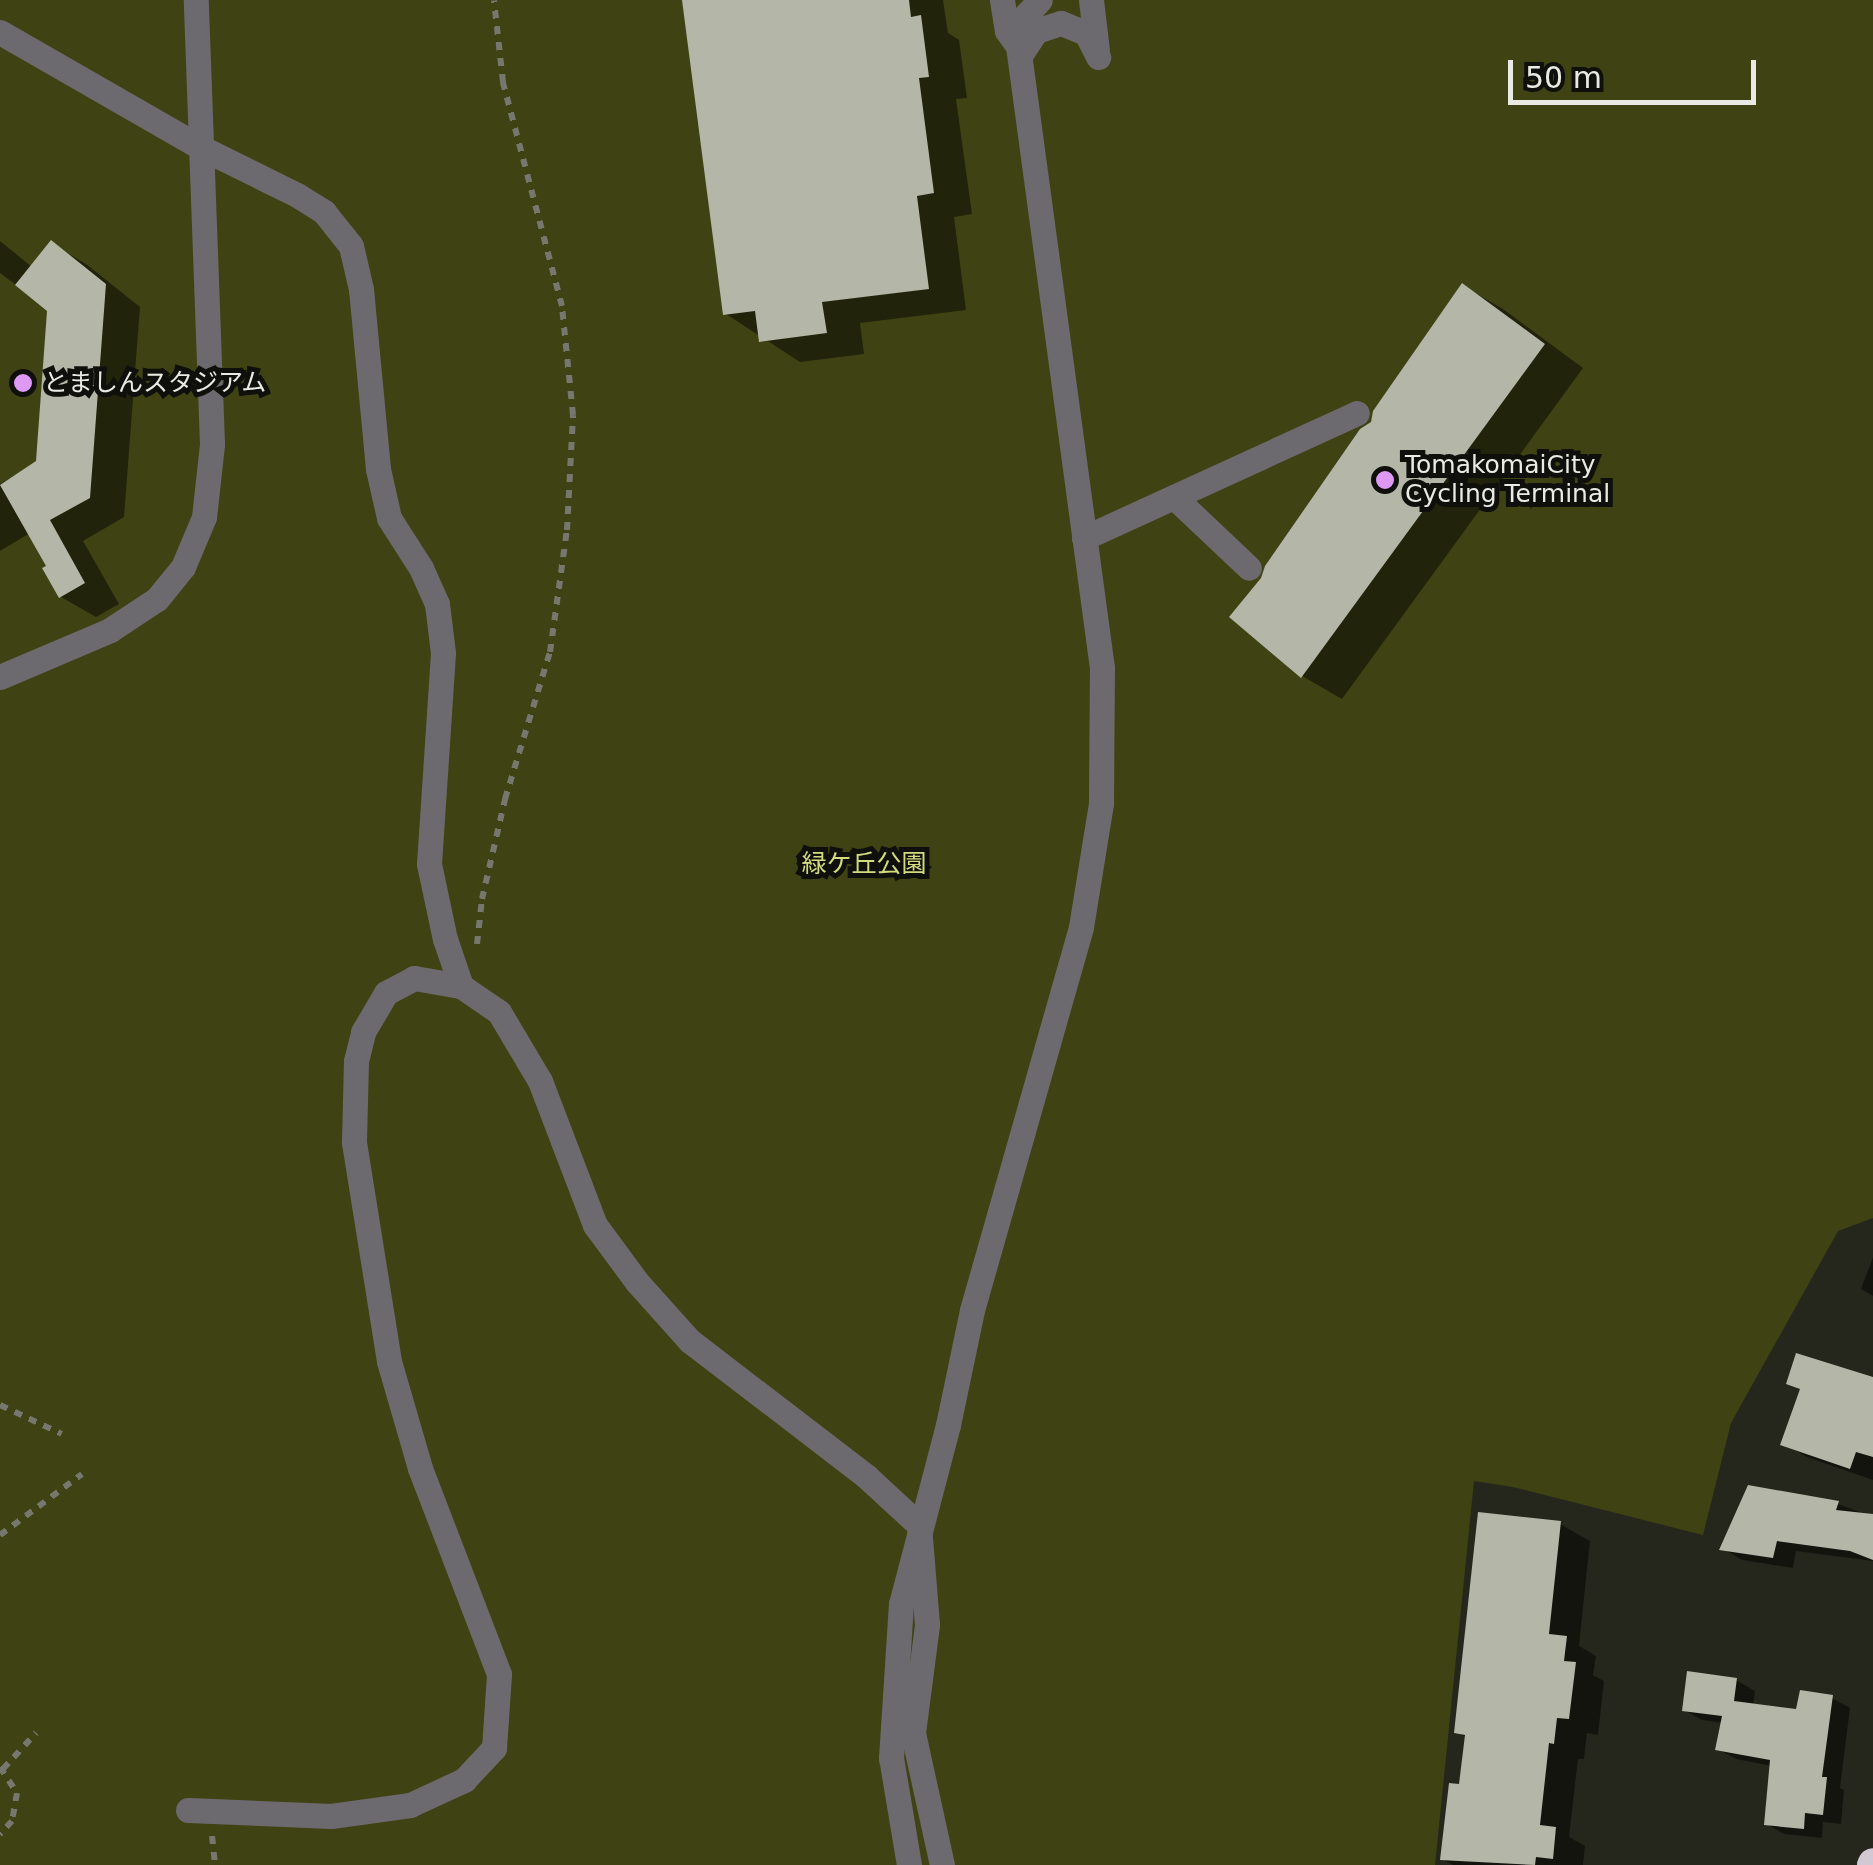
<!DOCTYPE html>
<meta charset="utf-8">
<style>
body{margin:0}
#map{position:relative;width:1873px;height:1865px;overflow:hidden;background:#26271c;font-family:"DejaVu Sans","Noto Sans JP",sans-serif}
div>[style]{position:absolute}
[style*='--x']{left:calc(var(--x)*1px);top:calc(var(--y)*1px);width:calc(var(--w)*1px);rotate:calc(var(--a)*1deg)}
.green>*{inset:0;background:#3f4313}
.shadow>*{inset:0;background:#0007}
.building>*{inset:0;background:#b4b6a8}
.path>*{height:6px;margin-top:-3px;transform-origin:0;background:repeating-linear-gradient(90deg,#76776e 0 8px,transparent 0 16px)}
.minor>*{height:25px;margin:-12.5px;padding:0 12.5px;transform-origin:12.5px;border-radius:12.5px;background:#6d6a6f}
.highway>*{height:30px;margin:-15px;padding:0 15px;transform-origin:15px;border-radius:15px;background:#d2c9d5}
.dots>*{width:28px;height:28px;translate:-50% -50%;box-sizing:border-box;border:5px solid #0f100b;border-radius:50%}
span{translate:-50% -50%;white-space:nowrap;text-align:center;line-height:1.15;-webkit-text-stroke:10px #0f100b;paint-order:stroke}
.poi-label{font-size:25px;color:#e9eae3}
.left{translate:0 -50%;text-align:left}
.park-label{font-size:25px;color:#d2db7e}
.scale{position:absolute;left:1508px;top:60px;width:248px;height:45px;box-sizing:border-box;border:5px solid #e9eae3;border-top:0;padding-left:12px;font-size:30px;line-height:35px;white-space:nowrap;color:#e9eae3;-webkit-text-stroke:8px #0f100b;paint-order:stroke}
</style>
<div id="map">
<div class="green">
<div style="clip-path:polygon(0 0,1873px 0,1873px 1218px,1838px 1231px,1731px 1423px,1703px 1535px,1513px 1487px,1474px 1481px,1435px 1865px,0 1865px)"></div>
</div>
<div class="shadow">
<div style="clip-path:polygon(685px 0,943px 0,948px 33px,959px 40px,967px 98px,956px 99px,972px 214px,954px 217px,966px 310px,860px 323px,864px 354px,800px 362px,726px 314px)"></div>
<div style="clip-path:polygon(0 241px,32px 267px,52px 244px,86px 264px,140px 307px,124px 517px,83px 541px,119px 604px,96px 617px,61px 597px,30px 533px,0 551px,0 484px,38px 463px,50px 310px,0 273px)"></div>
<div style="clip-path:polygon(1463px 286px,1503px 309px,1583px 368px,1342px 699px,1302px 676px,1264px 580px)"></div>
<div style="clip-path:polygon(1873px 1257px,1873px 1296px,1861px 1289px)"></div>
<div style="clip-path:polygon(1873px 1380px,1873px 1480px,1807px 1457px,1783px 1443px,1802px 1390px,1789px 1383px)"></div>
<div style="clip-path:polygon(1838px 1504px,1873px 1517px,1873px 1561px,1796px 1551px,1793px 1568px,1742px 1560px,1723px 1549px)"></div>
<div style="clip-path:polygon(1560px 1524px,1590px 1541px,1579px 1646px,1596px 1656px,1593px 1675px,1604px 1681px,1598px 1735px,1587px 1733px,1584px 1759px,1578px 1759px,1569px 1837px,1585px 1846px,1583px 1865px,1453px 1865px,1442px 1859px,1461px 1787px,1467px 1738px,1457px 1732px)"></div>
<div style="clip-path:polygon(1736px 1680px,1755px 1691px,1753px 1706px,1798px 1712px,1832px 1698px,1850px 1708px,1840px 1788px,1844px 1790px,1841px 1824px,1823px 1822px,1822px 1838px,1784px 1834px,1766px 1824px,1772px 1766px,1736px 1759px,1718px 1749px,1724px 1723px,1702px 1720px,1684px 1710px)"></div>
</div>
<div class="building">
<div style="clip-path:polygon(682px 0,909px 0,911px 17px,921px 15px,929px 77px,919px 78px,934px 193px,917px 196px,929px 289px,822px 302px,827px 333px,759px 342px,755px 311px,723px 315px)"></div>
<div style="clip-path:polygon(51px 240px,106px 284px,90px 498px,50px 520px,85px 583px,59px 598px,42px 568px,46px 566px,0 485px,36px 461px,47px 311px,15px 285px)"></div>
<div style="clip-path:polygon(1462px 283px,1545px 344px,1301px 678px,1229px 617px,1261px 578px,1265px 566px,1360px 429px,1371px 422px,1373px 411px)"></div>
<div style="clip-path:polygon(1796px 1353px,1873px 1377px,1873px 1457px,1856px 1452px,1850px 1469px,1780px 1445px,1800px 1389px,1786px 1384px)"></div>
<div style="clip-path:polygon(1748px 1485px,1839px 1501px,1836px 1510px,1873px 1514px,1873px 1560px,1850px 1551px,1777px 1541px,1773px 1558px,1719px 1550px)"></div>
<div style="clip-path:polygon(1478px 1512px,1561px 1521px,1549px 1634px,1567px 1636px,1564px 1661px,1576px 1662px,1569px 1719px,1557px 1718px,1554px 1744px,1549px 1743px,1540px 1825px,1556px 1827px,1553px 1859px,1536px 1857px,1535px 1865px,1440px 1860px,1449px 1783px,1459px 1784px,1465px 1735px,1454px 1733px)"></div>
<div style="clip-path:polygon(1687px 1671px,1737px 1678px,1734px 1701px,1796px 1709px,1800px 1690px,1833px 1695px,1822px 1777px,1827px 1777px,1823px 1815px,1805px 1813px,1804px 1829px,1764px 1825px,1770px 1760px,1715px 1750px,1722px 1716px,1682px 1711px)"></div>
</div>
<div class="path">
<div style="--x:477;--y:944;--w:45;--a:-83.7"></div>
<div style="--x:482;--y:899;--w:103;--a:-77"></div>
<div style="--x:505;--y:799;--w:154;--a:-73"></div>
<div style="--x:550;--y:652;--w:123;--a:-82.1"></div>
<div style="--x:567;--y:530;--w:115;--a:-87"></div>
<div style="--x:573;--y:415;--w:110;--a:-95.8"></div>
<div style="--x:562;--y:306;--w:232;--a:-104.8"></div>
<div style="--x:503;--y:82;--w:82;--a:-96.3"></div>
<div style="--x:0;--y:1405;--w:68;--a:25.1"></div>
<div style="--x:0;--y:1535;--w:102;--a:-36.6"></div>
<div style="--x:0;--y:1767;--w:31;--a:57"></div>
<div style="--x:17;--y:1793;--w:28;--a:100"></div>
<div style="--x:12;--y:1821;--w:18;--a:133"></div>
<div style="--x:3;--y:1769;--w:49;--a:-47.5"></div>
<div style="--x:212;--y:1836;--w:29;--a:84"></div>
</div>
<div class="minor">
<div style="--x:1002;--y:0;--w:31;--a:81"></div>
<div style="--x:1007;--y:31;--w:19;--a:54"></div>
<div style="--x:1091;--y:0;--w:50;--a:83.2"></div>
<div style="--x:0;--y:32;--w:231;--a:29.9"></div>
<div style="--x:200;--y:147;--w:108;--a:26.3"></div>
<div style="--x:297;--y:195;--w:32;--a:32"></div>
<div style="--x:324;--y:212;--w:43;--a:51.5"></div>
<div style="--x:351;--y:246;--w:44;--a:76.9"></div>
<div style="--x:361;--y:289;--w:181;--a:84.6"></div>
<div style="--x:378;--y:469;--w:50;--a:77.3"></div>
<div style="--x:389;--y:518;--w:59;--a:57.4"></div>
<div style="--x:421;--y:568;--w:39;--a:66"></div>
<div style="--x:437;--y:604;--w:49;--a:83"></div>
<div style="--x:443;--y:653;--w:211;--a:93.8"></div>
<div style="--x:429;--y:864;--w:77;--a:78"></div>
<div style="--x:445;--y:939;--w:50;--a:71.2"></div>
<div style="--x:1021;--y:54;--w:27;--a:-57"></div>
<div style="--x:1036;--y:31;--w:26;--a:-18"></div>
<div style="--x:1061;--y:23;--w:27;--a:22"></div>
<div style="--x:1086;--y:33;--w:27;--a:63"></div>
<div style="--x:1174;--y:497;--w:103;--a:43.4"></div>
<div style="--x:1084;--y:538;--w:300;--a:-24.6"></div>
<div style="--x:0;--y:677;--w:120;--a:-23.1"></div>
<div style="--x:110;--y:630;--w:56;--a:-33.4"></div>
<div style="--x:157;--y:599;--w:41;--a:-50.9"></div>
<div style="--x:183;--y:567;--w:54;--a:-67.2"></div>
<div style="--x:204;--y:517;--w:73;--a:-83.7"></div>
<div style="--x:212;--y:444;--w:444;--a:-92.1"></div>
<div style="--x:188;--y:1810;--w:143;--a:2.4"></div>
<div style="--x:331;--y:1816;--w:80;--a:-7.9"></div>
<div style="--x:410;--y:1805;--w:60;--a:-24.8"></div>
<div style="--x:464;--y:1780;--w:44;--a:-46.8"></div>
<div style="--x:494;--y:1748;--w:74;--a:-86.1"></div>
<div style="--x:499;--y:1674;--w:221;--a:-111"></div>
<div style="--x:420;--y:1468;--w:111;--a:-106.2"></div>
<div style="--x:389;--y:1361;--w:222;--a:-99.1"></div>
<div style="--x:354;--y:1142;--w:81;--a:-88.6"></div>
<div style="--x:356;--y:1061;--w:30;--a:-76"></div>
<div style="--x:363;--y:1032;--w:45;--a:-59.5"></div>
<div style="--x:386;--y:993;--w:32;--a:-28"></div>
<div style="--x:414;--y:978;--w:48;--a:9.7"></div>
<div style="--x:461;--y:986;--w:46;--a:34.4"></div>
<div style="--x:499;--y:1012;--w:80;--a:59.3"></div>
<div style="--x:540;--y:1081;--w:154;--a:69.1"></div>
<div style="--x:595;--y:1225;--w:71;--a:53.6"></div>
<div style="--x:637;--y:1282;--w:79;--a:48.1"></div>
<div style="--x:690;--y:1341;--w:223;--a:37.5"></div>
<div style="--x:867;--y:1477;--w:71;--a:42.7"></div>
<div style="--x:919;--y:1525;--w:100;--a:85.4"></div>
<div style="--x:927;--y:1625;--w:109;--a:97.4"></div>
<div style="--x:913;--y:1733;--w:135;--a:77.6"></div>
<div style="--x:909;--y:1865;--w:109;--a:-99.5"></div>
<div style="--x:891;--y:1758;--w:154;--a:-86.3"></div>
<div style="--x:901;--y:1604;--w:185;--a:-75.3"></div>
<div style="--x:948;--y:1425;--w:117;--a:-78.2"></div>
<div style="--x:972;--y:1310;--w:398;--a:-74.1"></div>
<div style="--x:1081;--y:927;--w:126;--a:-80.8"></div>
<div style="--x:1101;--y:803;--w:135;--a:-89.6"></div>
<div style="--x:1102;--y:668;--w:628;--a:-97.69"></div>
<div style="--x:1018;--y:46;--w:30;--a:-78"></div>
<div style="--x:1024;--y:17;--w:23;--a:-47"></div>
</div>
<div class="highway">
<div style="--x:1872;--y:1865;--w:2;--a:-63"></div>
</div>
<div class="dots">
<div style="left:23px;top:383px;background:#dd99f4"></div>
<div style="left:1385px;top:480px;background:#dd99f4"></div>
</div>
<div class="poi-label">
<span class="left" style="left:43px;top:383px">とましんスタジアム</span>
<span class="left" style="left:1405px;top:480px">TomakomaiCity<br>Cycling Terminal</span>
</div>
<div class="park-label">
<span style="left:864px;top:864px">緑ケ丘公園</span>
</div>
<div class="scale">50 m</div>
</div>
